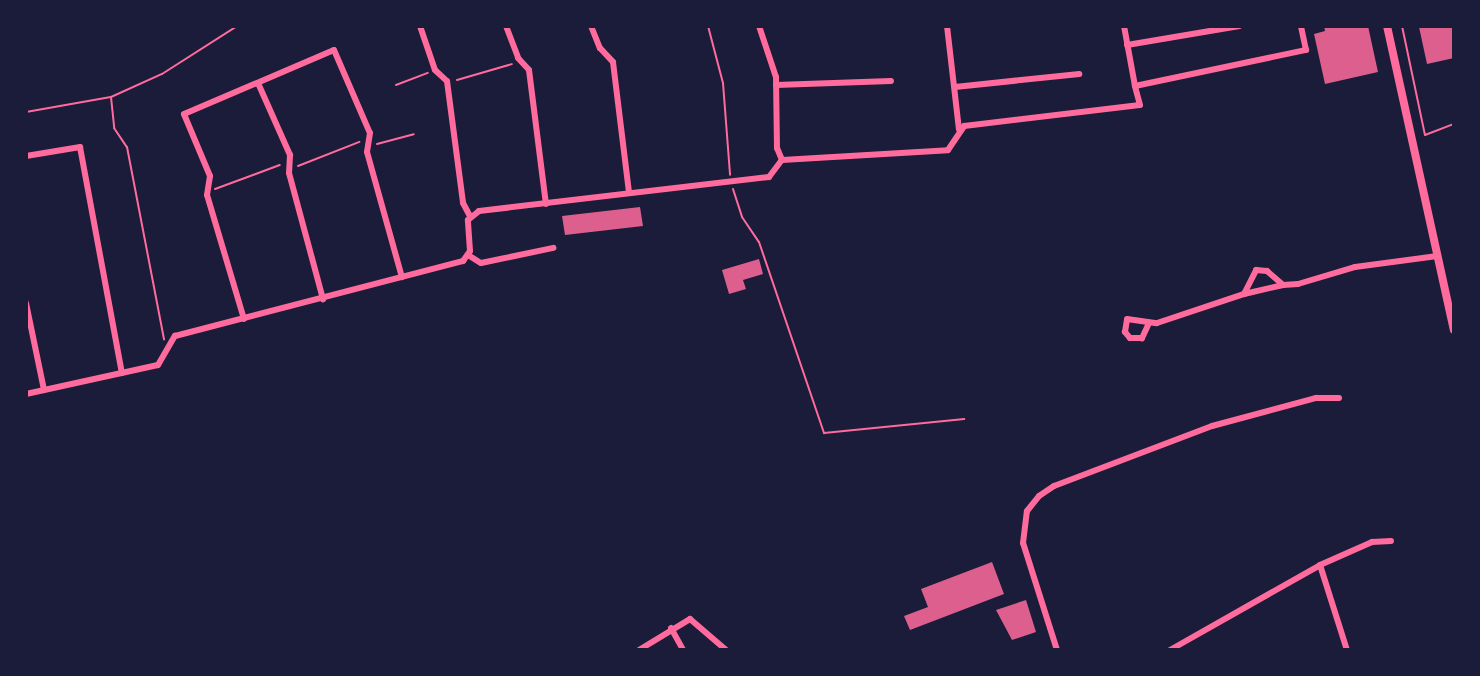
<!DOCTYPE html>
<style>
body{margin:0}
#map{position:relative;width:1480px;height:676px;overflow:hidden;background:#1b1b3a;font-family:Roboto,sans-serif}
div>[style]{position:absolute}
[style*='--x']{left:calc(var(--x)*1px);top:calc(var(--y)*1px);width:calc(var(--w)*1px);rotate:calc(var(--a)*1deg)}
.building>*{inset:0;background:#dd5f8e}
.path>*{height:2px;margin:-1px;padding:0 1px;transform-origin:1px;border-radius:1px;background:#ff6b9d}
.minor>*{height:6px;margin:-3px;padding:0 3px;transform-origin:3px;border-radius:3px;background:#ff6b9d}
.secondary>*{height:8px;margin:-4px;padding:0 4px;transform-origin:4px;border-radius:4px;background:#ff6b9d}
span{translate:-50% -50%;white-space:nowrap;text-align:center;line-height:1.15;-webkit-text-stroke:6px #1b1b3a;paint-order:stroke}
.frame{position:absolute;inset:0;border:28px solid #1b1b3a;pointer-events:none}
</style>
<div id="map">
<div class="building">
<div style="clip-path:polygon(1324px 26px,1368px 26px,1378px 72px,1325px 84px,1314px 34px,1325px 31px)"></div>
<div style="clip-path:polygon(1454px 26px,1454px 58px,1427px 64px,1419px 27px)"></div>
<div style="clip-path:polygon(640px 207px,643px 226px,565px 235px,562px 216px)"></div>
<div style="clip-path:polygon(759px 259px,763px 274px,743px 280px,746px 289px,729px 294px,722px 270px)"></div>
<div style="clip-path:polygon(992px 562px,1004px 594px,910px 630px,904px 616px,928px 607px,921px 589px)"></div>
<div style="clip-path:polygon(1026px 600px,1036px 632px,1012px 640px,996px 610px)"></div>
</div>
<div class="path">
<div style="--x:708;--y:26;--w:59;--a:75.3"></div>
<div style="--x:723;--y:83;--w:92;--a:85.6"></div>
<div style="--x:1402;--y:26;--w:111;--a:78.1"></div>
<div style="--x:1425;--y:135;--w:31;--a:-21"></div>
<div style="--x:457;--y:80;--w:57;--a:-16.2"></div>
<div style="--x:396;--y:85;--w:34;--a:-21"></div>
<div style="--x:111;--y:97;--w:31;--a:84"></div>
<div style="--x:114;--y:128;--w:23;--a:56"></div>
<div style="--x:127;--y:147;--w:196;--a:79.1"></div>
<div style="--x:26;--y:112;--w:86;--a:-10"></div>
<div style="--x:111;--y:97;--w:56;--a:-24.3"></div>
<div style="--x:162;--y:74;--w:89;--a:-32.6"></div>
<div style="--x:377;--y:144;--w:38;--a:-15"></div>
<div style="--x:298;--y:166;--w:66;--a:-21.5"></div>
<div style="--x:215;--y:189;--w:69;--a:-20.3"></div>
<div style="--x:733;--y:189;--w:29;--a:72"></div>
<div style="--x:742;--y:217;--w:30;--a:56"></div>
<div style="--x:759;--y:242;--w:202;--a:71.2"></div>
<div style="--x:824;--y:433;--w:141;--a:-5.7"></div>
</div>
<div class="minor">
<div style="--x:420;--y:26;--w:46;--a:71.2"></div>
<div style="--x:435;--y:70;--w:16;--a:43"></div>
<div style="--x:447;--y:81;--w:123;--a:82.5"></div>
<div style="--x:463;--y:203;--w:15;--a:62"></div>
<div style="--x:506;--y:26;--w:34;--a:69"></div>
<div style="--x:518;--y:58;--w:16;--a:47"></div>
<div style="--x:529;--y:70;--w:135;--a:82.8"></div>
<div style="--x:591;--y:26;--w:24;--a:68"></div>
<div style="--x:600;--y:48;--w:19;--a:47"></div>
<div style="--x:613;--y:62;--w:132;--a:83"></div>
<div style="--x:759;--y:26;--w:54;--a:71.6"></div>
<div style="--x:776;--y:77;--w:71;--a:89.2"></div>
<div style="--x:777;--y:148;--w:13;--a:67"></div>
<div style="--x:947;--y:26;--w:104;--a:83.4"></div>
<div style="--x:1124;--y:26;--w:61;--a:79.6"></div>
<div style="--x:1127;--y:45;--w:114;--a:-9.6"></div>
<div style="--x:258;--y:83;--w:79;--a:66"></div>
<div style="--x:290;--y:155;--w:18;--a:93"></div>
<div style="--x:289;--y:173;--w:131;--a:74.9"></div>
<div style="--x:776;--y:85;--w:115;--a:-2"></div>
<div style="--x:955;--y:87;--w:125;--a:-6"></div>
<div style="--x:26;--y:156;--w:55;--a:-9.5"></div>
<div style="--x:80;--y:147;--w:230;--a:79.5"></div>
<div style="--x:782;--y:160;--w:166;--a:-3.4"></div>
<div style="--x:948;--y:150;--w:29;--a:-56"></div>
<div style="--x:964;--y:126;--w:177;--a:-6.8"></div>
<div style="--x:1140;--y:105;--w:20;--a:-105"></div>
<div style="--x:1135;--y:86;--w:175;--a:-11.9"></div>
<div style="--x:1306;--y:50;--w:25;--a:-102"></div>
<div style="--x:468;--y:255;--w:15;--a:32"></div>
<div style="--x:481;--y:263;--w:74;--a:-11.8"></div>
<div style="--x:1283;--y:285;--w:40;--a:167"></div>
<div style="--x:1244;--y:294;--w:27;--a:-63"></div>
<div style="--x:1256;--y:270;--w:11;--a:5"></div>
<div style="--x:1267;--y:271;--w:21;--a:41"></div>
<div style="--x:1283;--y:285;--w:15;--a:-4"></div>
<div style="--x:1298;--y:284;--w:59;--a:-16.6"></div>
<div style="--x:1355;--y:267;--w:83;--a:-7.6"></div>
<div style="--x:26;--y:303;--w:89;--a:78.3"></div>
<div style="--x:244;--y:319;--w:129;--a:-106.6"></div>
<div style="--x:207;--y:195;--w:19;--a:-81"></div>
<div style="--x:210;--y:176;--w:67;--a:-112.8"></div>
<div style="--x:184;--y:114;--w:163;--a:-23.1"></div>
<div style="--x:334;--y:50;--w:90;--a:66.6"></div>
<div style="--x:370;--y:133;--w:19;--a:99"></div>
<div style="--x:367;--y:152;--w:130;--a:74.4"></div>
<div style="--x:1149;--y:323;--w:17;--a:115"></div>
<div style="--x:1142;--y:338;--w:12;--a:180"></div>
<div style="--x:1130;--y:338;--w:8;--a:-130"></div>
<div style="--x:1125;--y:332;--w:13;--a:-81"></div>
<div style="--x:1127;--y:319;--w:30;--a:8"></div>
<div style="--x:1157;--y:323;--w:92;--a:-18.4"></div>
<div style="--x:26;--y:394;--w:135;--a:-12.4"></div>
<div style="--x:158;--y:365;--w:34;--a:-60"></div>
<div style="--x:175;--y:336;--w:298;--a:-14.6"></div>
<div style="--x:463;--y:261;--w:12;--a:-55"></div>
<div style="--x:470;--y:251;--w:31;--a:-94"></div>
<div style="--x:468;--y:220;--w:14;--a:-39"></div>
<div style="--x:479;--y:211;--w:292;--a:-6.7"></div>
<div style="--x:769;--y:177;--w:21;--a:-53"></div>
<div style="--x:1320;--y:565;--w:89;--a:72.4"></div>
<div style="--x:671;--y:628;--w:25;--a:61"></div>
<div style="--x:639;--y:650;--w:60;--a:-31.3"></div>
<div style="--x:690;--y:619;--w:48;--a:40.7"></div>
<div style="--x:1057;--y:650;--w:112;--a:-107.6"></div>
<div style="--x:1023;--y:543;--w:32;--a:-83"></div>
<div style="--x:1027;--y:511;--w:19;--a:-51"></div>
<div style="--x:1039;--y:496;--w:18;--a:-34"></div>
<div style="--x:1054;--y:486;--w:169;--a:-20.8"></div>
<div style="--x:1212;--y:426;--w:108;--a:-15.1"></div>
<div style="--x:1316;--y:398;--w:23;--a:0"></div>
<div style="--x:1170;--y:650;--w:172;--a:-29.5"></div>
<div style="--x:1320;--y:565;--w:57;--a:-23.9"></div>
<div style="--x:1372;--y:542;--w:19;--a:-3"></div>
</div>
<div class="secondary">
<div style="--x:1387;--y:26;--w:311;--a:77.6"></div>
</div>
<div class="frame"></div>
</div>
